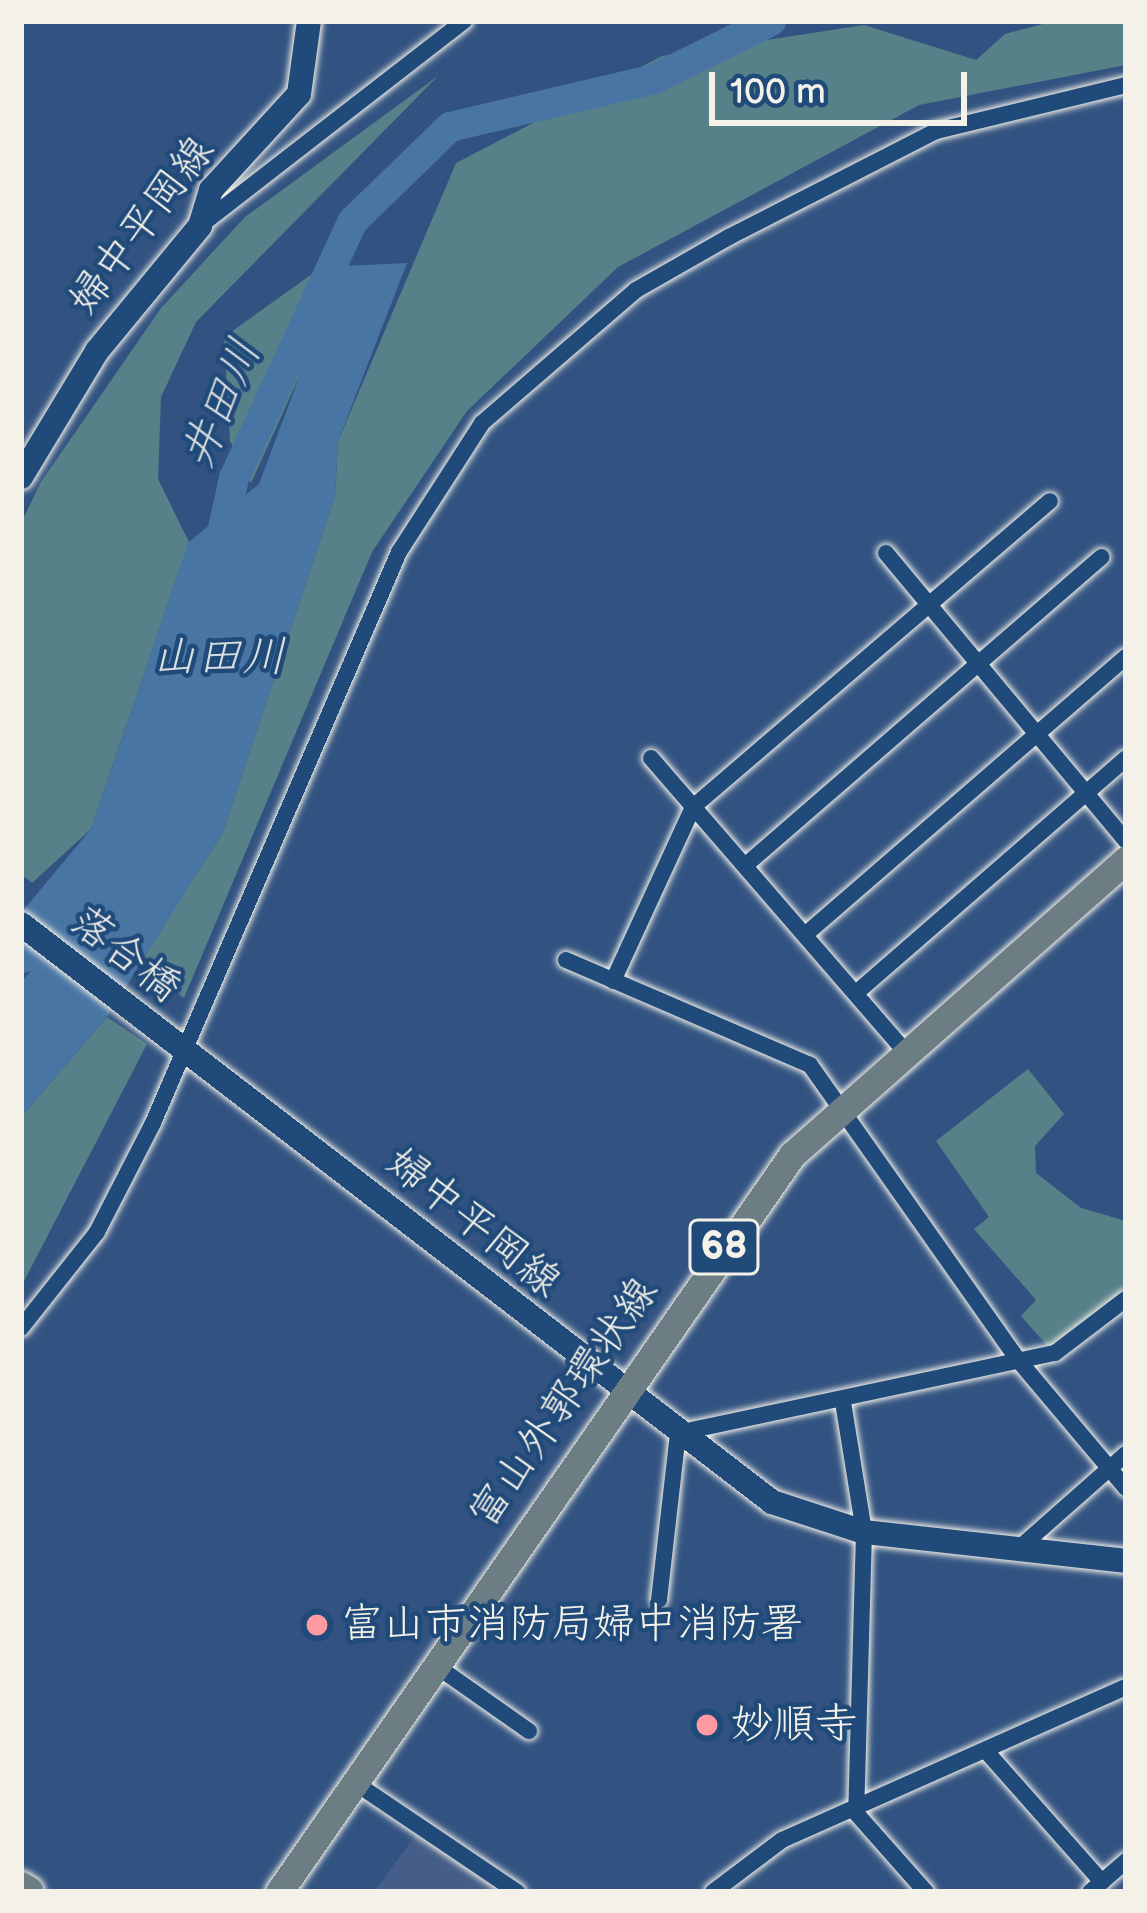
<!DOCTYPE html>
<meta charset="utf-8">
<style>
body{margin:0}
#map{position:relative;width:1147px;height:1913px;overflow:hidden;background:#325381;font-family:"Balsamiq Sans","Klee One",sans-serif}
div>[style]{position:absolute}
[style*='--x']{left:calc(var(--x)*1px);top:calc(var(--y)*1px);width:calc(var(--w)*1px);rotate:calc(var(--a)*1deg)}
.built>*{inset:0;background:#455e89}
.green>*{inset:0;background:#568189}
.water>*{inset:0;background:#4975a4}
.river>*{height:30px;margin:-15px;padding:0 15px;transform-origin:15px;border-radius:15px;background:#4975a4}
.roads{filter:drop-shadow(0 0 3px #f4f1e8) drop-shadow(0 0 3px #f4f1e8)}
.street>*{height:16px;margin:-8px;padding:0 8px;transform-origin:8px;border-radius:8px;background:#1f4a7a}
.secondary>*{height:24px;margin:-12px;padding:0 12px;transform-origin:12px;border-radius:12px;background:#1f4a7a}
.primary>*{height:27px;margin:-13.5px;padding:0 13.5px;transform-origin:13.5px;border-radius:13.5px;background:#6d7d84}
.highway>*{height:30px;margin:-15px;padding:0 15px;transform-origin:15px;border-radius:15px;background:#6d7d84}
.dots>*{width:33px;height:33px;translate:-50% -50%;box-sizing:border-box;border:6px solid #1f4a7a;border-radius:50%}
span{translate:-50% -50%;white-space:nowrap;text-align:center;line-height:1.15;-webkit-text-stroke:9px #1f4a7a;paint-order:stroke}
.shield-label span{padding:3px 9px;background:#1f4a7a;border:3px solid;border-radius:9px;-webkit-text-stroke-width:0}
.shield-label{font-size:39px;color:#f4f1e8;font-weight:700}
.street-label{font-size:42px;color:#f4f1e8}
.poi-label{font-size:42px;color:#f4f1e8}
.left{translate:0 -50%;text-align:left}
.water-label{font-size:45px;color:#dadede;font-style:italic}
.frame{position:absolute;inset:0;border:24px solid #f4f1e8;pointer-events:none}
.scale{position:absolute;left:709px;top:72px;width:258px;height:54px;box-sizing:border-box;border:6px solid #f4f1e8;border-top:0;padding-left:15px;font-size:36px;line-height:42px;white-space:nowrap;color:#f4f1e8;-webkit-text-stroke:9px #1f4a7a;paint-order:stroke}
</style>
<div id="map">
<div class="built">
<div style="clip-path:polygon(417px 1833px,502px 1892px,374px 1892px)"></div>
</div>
<div class="green">
<div style="clip-path:polygon(1054px 21px,1126px 21px,1126px 65px,919px 105px,618px 267px,467px 411px,372px 552px,184px 998px,139px 964px,223px 832px,335px 496px,338px 441px,456px 163px,662px 56px,864px 25px,976px 60px,1005px 34px)"></div>
<div style="clip-path:polygon(438px 76px,196px 322px,161px 397px,158px 479px,189px 542px,91px 829px,32px 883px,21px 874px,21px 523px,41px 482px,161px 308px,245px 217px)"></div>
<div style="clip-path:polygon(322px 267px,300px 375px,251px 483px,230px 441px,224px 337px)"></div>
<div style="clip-path:polygon(107px 1017px,147px 1044px,21px 1287px,21px 1117px)"></div>
<div style="clip-path:polygon(1028px 1069px,1064px 1114px,1035px 1146px,1036px 1173px,1081px 1208px,1126px 1221px,1126px 1307px,1050px 1349px,1021px 1316px,1036px 1300px,974px 1229px,989px 1217px,936px 1141px)"></div>
</div>
<div class="water">
<div style="clip-path:polygon(407px 263px,338px 441px,335px 496px,223px 832px,107px 1017px,21px 1117px,21px 982px,31px 971px,21px 974px,21px 913px,91px 829px,189px 542px,259px 484px,300px 375px,322px 267px)"></div>
</div>
<div class="river">
<div style="--x:218;--y:551;--w:75;--a:-77.6"></div>
<div style="--x:234;--y:478;--w:283;--a:-65.2"></div>
<div style="--x:353;--y:221;--w:135;--a:-44.1"></div>
<div style="--x:450;--y:127;--w:210;--a:-13.2"></div>
<div style="--x:654;--y:79;--w:131;--a:-26.4"></div>
</div>
<div class="roads">
<div class="street">
<div style="--x:201;--y:225;--w:333;--a:-37.8"></div>
<div style="--x:886;--y:553;--w:375;--a:50.2"></div>
<div style="--x:651;--y:758;--w:386;--a:49.1"></div>
<div style="--x:747;--y:864;--w:469;--a:-40.9"></div>
<div style="--x:806;--y:934;--w:423;--a:-40.9"></div>
<div style="--x:566;--y:960;--w:266;--a:23.3"></div>
<div style="--x:810;--y:1065;--w:362;--a:54.8"></div>
<div style="--x:1019;--y:1361;--w:166;--a:49.9"></div>
<div style="--x:613;--y:981;--w:192;--a:-65.3"></div>
<div style="--x:693;--y:807;--w:470;--a:-40.6"></div>
<div style="--x:856;--y:993;--w:358;--a:-41"></div>
<div style="--x:21;--y:1328;--w:122;--a:-51.6"></div>
<div style="--x:97;--y:1232;--w:123;--a:-62.8"></div>
<div style="--x:153;--y:1123;--w:622;--a:-66.69"></div>
<div style="--x:399;--y:552;--w:153;--a:-57.2"></div>
<div style="--x:482;--y:423;--w:203;--a:-40.8"></div>
<div style="--x:636;--y:290;--w:107;--a:-29.7"></div>
<div style="--x:729;--y:237;--w:233;--a:-27.1"></div>
<div style="--x:936;--y:131;--w:195;--a:-13.6"></div>
<div style="--x:843;--y:1402;--w:132;--a:80.8"></div>
<div style="--x:864;--y:1532;--w:281;--a:91.6"></div>
<div style="--x:856;--y:1813;--w:106;--a:48.5"></div>
<div style="--x:1017;--y:1550;--w:145;--a:-41.4"></div>
<div style="--x:659;--y:1600;--w:168;--a:-83.5"></div>
<div style="--x:678;--y:1433;--w:385;--a:-12"></div>
<div style="--x:1055;--y:1353;--w:89;--a:-37.3"></div>
<div style="--x:435;--y:1665;--w:115;--a:35.1"></div>
<div style="--x:986;--y:1751;--w:175;--a:48.5"></div>
<div style="--x:354;--y:1782;--w:197;--a:34"></div>
<div style="--x:713;--y:1892;--w:86;--a:-37"></div>
<div style="--x:782;--y:1840;--w:376;--a:-24"></div>
<div style="--x:1090;--y:1892;--w:48;--a:-40.7"></div>
</div>
<div class="secondary">
<div style="--x:21;--y:477;--w:147;--a:-58.9"></div>
<div style="--x:97;--y:351;--w:162;--a:-50.5"></div>
<div style="--x:200;--y:226;--w:38;--a:-73"></div>
<div style="--x:211;--y:190;--w:130;--a:-47.5"></div>
<div style="--x:299;--y:94;--w:74;--a:-82.2"></div>
<div style="--x:21;--y:924;--w:948;--a:37.58"></div>
<div style="--x:772;--y:1502;--w:97;--a:18.1"></div>
<div style="--x:864;--y:1532;--w:264;--a:6.3"></div>
</div>
<div class="primary">
<div style="--x:279;--y:1892;--w:898;--a:-55.16"></div>
<div style="--x:792;--y:1155;--w:446;--a:-41.5"></div>
</div>
<div class="highway">
<div style="--x:21;--y:1887;--w:9;--a:32"></div>
</div>
</div>
<div class="dots">
<div style="left:317px;top:1625px;background:#ff9aa2"></div>
<div style="left:707px;top:1725px;background:#ff9aa2"></div>
</div>
<div class="shield-label">
<span style="left:724px;top:1247px">68</span>
</div>
<div class="street-label">
<span style="left:142px;top:226px;rotate:-53deg">婦中平岡線</span>
<span style="left:125px;top:955px;rotate:38deg">落合橋</span>
<span style="left:473px;top:1223px;rotate:39deg">婦中平岡線</span>
<span style="left:564px;top:1403px;rotate:-55deg">富山外郭環状線</span>
</div>
<div class="poi-label">
<span class="left" style="left:341px;top:1625px">富山市消防局婦中消防署</span>
<span class="left" style="left:731px;top:1725px">妙順寺</span>
</div>
<div class="water-label">
<span style="left:222px;top:404px;rotate:-67deg">井田川</span>
<span style="left:219px;top:658px">山田川</span>
</div>
<div class="frame"></div>
<div class="scale">100 m</div>
</div>
